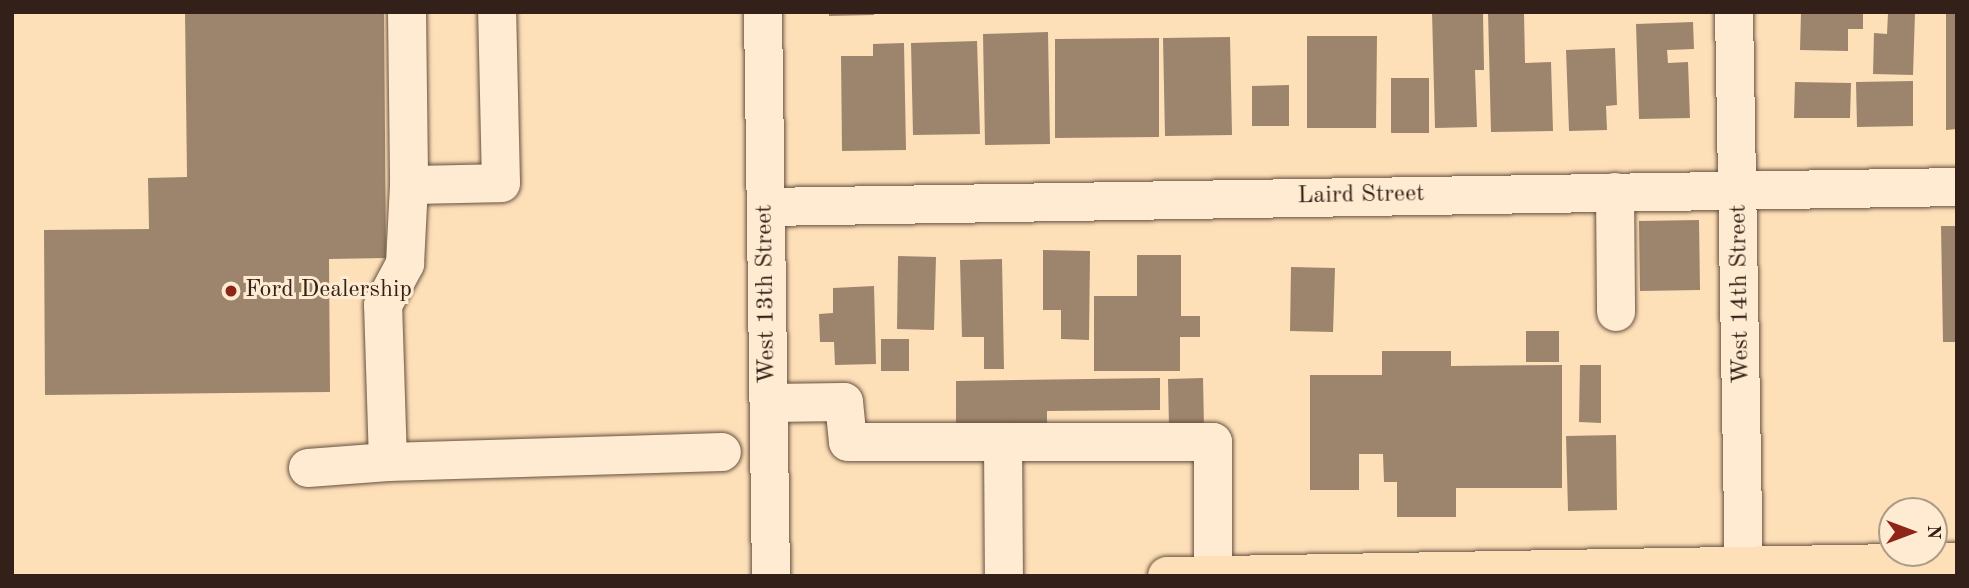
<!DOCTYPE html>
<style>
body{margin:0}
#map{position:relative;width:1969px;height:588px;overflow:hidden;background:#fee0b8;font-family:"Old Standard TT",serif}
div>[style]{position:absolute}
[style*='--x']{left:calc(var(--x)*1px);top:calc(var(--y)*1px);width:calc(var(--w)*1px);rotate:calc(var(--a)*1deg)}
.building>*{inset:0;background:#9d846c}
.roads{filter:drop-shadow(0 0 2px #665141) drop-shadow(0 0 2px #665141)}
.minor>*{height:38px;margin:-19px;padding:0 19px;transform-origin:19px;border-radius:19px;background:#feebd1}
.major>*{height:38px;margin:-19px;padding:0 19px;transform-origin:19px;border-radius:19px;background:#fee0b8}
.dots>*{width:19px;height:19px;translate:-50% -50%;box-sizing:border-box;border:4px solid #feebd1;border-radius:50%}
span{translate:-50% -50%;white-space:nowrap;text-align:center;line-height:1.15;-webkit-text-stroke:6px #feebd1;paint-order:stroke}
.street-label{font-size:24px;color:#332119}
.poi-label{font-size:24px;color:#332119}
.left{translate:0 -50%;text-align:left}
.frame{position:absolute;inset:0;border:14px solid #332119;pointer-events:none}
.north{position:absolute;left:1878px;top:497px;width:70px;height:70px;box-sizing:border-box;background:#feebd1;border:2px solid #ad9a87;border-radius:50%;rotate:90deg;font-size:19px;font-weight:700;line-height:28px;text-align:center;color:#332119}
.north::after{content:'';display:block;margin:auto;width:24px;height:32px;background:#8f2418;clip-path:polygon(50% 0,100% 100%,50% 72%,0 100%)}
</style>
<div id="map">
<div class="building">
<div style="clip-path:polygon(185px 12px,384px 12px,386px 258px,329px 259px,330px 392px,45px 395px,44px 230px,149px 229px,148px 178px,187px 177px)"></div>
<div style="clip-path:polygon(829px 12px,874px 12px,874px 15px,829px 16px)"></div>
<div style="clip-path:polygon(1432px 12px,1483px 12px,1484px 70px,1475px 70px,1477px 127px,1435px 128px)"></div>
<div style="clip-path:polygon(1488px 12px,1524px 12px,1525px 63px,1551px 62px,1553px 131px,1491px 132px)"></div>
<div style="clip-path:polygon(1801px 12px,1863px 12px,1863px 29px,1848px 29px,1848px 51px,1800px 50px)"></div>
<div style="clip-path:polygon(1946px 12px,1957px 12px,1957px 129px,1946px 130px)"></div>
<div style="clip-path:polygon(1888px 13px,1915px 13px,1913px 75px,1873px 74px,1874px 33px,1887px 34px)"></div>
<div style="clip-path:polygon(1693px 22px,1694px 49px,1667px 50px,1668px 63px,1688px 62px,1690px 118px,1639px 119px,1636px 24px)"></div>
<div style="clip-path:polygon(1048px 32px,1050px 144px,985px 145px,983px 34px)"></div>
<div style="clip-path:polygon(1307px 36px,1377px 36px,1376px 128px,1307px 128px)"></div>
<div style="clip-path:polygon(1230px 37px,1232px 135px,1165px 136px,1163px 38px)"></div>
<div style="clip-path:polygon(1159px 38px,1159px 137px,1055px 138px,1055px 39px)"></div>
<div style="clip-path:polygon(977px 41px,980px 134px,913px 135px,911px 43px)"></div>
<div style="clip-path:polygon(904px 43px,906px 150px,842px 151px,841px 56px,873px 56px,873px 44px)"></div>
<div style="clip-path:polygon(1615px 48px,1617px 105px,1606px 106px,1607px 130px,1569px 131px,1566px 50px)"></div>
<div style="clip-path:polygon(1391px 78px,1429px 78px,1429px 133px,1391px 133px)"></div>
<div style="clip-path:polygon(1913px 81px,1913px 126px,1857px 127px,1856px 82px)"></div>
<div style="clip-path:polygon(1795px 82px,1851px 83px,1850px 118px,1794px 118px)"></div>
<div style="clip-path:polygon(1289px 85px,1289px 126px,1252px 126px,1252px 86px)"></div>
<div style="clip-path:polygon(1699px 220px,1700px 290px,1640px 291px,1639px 221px)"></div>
<div style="clip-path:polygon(1941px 226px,1957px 226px,1957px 342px,1943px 342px)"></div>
<div style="clip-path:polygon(1043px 250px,1090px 251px,1089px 340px,1061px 339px,1061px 310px,1043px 310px)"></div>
<div style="clip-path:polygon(1137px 255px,1181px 255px,1181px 316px,1200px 316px,1200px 337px,1180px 337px,1180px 371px,1094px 371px,1094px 296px,1137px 296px)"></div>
<div style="clip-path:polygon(898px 256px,936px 257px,934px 330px,897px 329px)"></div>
<div style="clip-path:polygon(1002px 259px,1004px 369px,984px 369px,984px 337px,962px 337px,960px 260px)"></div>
<div style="clip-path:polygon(1291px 267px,1335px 268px,1333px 332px,1290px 331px)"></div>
<div style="clip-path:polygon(874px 286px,876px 364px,835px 365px,834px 342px,820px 342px,819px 314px,833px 313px,833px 288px)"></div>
<div style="clip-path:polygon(1526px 331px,1559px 331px,1559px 362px,1526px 362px)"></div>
<div style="clip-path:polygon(881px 339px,909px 339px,909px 371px,881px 371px)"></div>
<div style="clip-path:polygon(1382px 351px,1451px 351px,1451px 366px,1562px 365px,1562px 488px,1456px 488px,1456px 517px,1397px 517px,1397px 482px,1384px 482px,1383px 454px,1359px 454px,1359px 490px,1310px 490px,1310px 375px,1382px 375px)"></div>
<div style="clip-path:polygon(1580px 365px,1601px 365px,1601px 423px,1579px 422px)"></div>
<div style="clip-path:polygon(1160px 378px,1160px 410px,1047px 411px,1047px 424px,956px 426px,956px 381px)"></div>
<div style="clip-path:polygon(1203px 378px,1204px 427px,1169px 427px,1168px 379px)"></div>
<div style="clip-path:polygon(1616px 435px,1617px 510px,1568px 511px,1566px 436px)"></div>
</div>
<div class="roads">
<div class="minor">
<div style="--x:407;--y:12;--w:173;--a:89.3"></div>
<div style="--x:763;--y:12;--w:564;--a:89.19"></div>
<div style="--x:1734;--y:12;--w:564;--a:88.98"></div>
<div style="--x:1615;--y:192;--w:120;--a:89.5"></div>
<div style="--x:766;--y:207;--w:1191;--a:-0.96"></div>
<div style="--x:769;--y:403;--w:75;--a:-0.8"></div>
<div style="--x:844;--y:402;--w:40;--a:84.3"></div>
<div style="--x:848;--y:442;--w:365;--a:0"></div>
<div style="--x:1213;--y:442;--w:133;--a:90"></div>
<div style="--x:1003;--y:442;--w:134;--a:89.6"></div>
<div style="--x:388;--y:462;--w:334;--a:-1.7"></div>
<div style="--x:308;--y:468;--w:80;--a:-4.3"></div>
<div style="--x:388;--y:462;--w:157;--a:-91.8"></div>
<div style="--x:383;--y:305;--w:47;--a:-61.8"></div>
<div style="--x:405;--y:264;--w:79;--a:-87.1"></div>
<div style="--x:409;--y:185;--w:92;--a:-1.2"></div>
<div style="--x:501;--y:183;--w:171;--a:-91.3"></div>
</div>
<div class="major">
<div style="--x:1167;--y:576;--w:790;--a:-1.02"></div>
</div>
</div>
<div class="dots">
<div style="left:231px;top:291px;background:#8f2418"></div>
</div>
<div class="street-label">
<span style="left:1361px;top:196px;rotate:-1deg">Laird Street</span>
<span style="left:767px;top:294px;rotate:-91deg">West 13th Street</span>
<span style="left:1741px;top:294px;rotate:-91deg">West 14th Street</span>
</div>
<div class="poi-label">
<span class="left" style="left:245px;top:291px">Ford Dealership</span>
</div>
<div class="frame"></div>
<div class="north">N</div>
</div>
